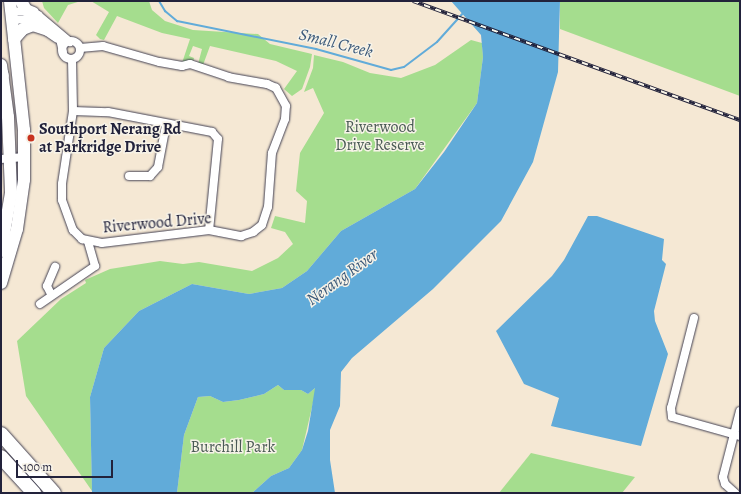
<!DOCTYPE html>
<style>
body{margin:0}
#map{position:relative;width:741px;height:494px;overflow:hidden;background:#f5e8d4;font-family:Alegreya,serif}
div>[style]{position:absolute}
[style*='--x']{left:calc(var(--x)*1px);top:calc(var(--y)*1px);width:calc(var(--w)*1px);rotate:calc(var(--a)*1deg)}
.green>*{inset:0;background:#a5dd8e}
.water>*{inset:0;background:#61abd9}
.stream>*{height:2px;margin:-1px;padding:0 1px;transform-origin:1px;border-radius:1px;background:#61abd9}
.roads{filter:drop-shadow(0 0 1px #424052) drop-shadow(0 0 1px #424052)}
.street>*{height:8px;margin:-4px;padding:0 4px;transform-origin:4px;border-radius:4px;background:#fff}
.street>.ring{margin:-4px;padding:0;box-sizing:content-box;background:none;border:8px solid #fff;border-radius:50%}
.primary>*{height:12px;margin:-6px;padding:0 6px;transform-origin:6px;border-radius:6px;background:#fff}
.highway>*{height:14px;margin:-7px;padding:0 7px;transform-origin:7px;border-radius:7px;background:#fff}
.rail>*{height:3.5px;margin-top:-1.75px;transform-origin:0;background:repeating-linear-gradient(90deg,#f7f3e8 0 6px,#22223b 0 12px);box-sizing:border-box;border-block:1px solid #22223b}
.dots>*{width:11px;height:11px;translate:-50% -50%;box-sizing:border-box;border:2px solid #f7f3e8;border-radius:50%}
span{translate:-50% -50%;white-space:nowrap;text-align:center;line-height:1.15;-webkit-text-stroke:3px #f7f3e8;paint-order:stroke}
.park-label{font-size:16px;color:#495a54}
.poi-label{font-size:16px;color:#22223b;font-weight:700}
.left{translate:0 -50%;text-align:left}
.street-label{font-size:16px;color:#22223b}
.water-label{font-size:17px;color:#3b597a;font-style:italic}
.frame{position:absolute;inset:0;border:2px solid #22223b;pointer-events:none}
.scale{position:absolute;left:16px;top:460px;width:97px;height:18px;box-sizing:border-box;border:2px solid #22223b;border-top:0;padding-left:5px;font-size:12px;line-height:14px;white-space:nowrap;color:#22223b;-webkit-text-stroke:3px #f7f3e8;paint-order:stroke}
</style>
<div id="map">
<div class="green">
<div style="clip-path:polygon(42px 1px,81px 1px,68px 5px,58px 23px,44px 8px)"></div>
<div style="clip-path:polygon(91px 1px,149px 1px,152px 10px,165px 21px,193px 30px,258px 34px,270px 44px,312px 54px,310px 67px,302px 89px,292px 96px,284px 89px,297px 71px,276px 61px,210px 46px,203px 65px,198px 64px,202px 49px,193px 46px,189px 56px,194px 58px,193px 62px,182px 63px,190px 39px,162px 33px,117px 16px,104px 40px,100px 39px,96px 35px,109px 12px)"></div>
<div style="clip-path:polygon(560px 1px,740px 1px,740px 96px,560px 29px)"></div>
<div style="clip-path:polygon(471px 40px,482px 43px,483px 57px,477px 103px,415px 189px,341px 231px,307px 271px,282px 288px,249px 294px,192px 284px,139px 311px,104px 348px,90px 397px,92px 491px,26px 396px,17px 341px,61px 299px,86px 283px,85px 280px,110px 269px,160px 261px,183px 264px,199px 262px,252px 271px,278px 258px,293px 244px,285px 232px,271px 228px,275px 216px,305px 223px,307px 201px,296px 191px,300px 153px,324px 113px,313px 88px,304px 92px,313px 68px,314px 55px,343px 62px,370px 73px,401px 78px,435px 65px)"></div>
<div style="clip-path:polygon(278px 385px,284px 390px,301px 390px,308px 394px,315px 388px,316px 390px,302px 450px,289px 468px,271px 476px,252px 493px,177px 493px,184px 435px,198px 397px,210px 396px,223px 402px,239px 400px,264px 394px)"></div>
<div style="clip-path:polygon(531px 453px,635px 477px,622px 493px,499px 493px)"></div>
</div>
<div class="water">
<div style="clip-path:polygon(451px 1px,560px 1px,558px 72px,533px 162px,501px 221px,433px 289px,352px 358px,341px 372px,340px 406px,330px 430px,330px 460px,335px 493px,252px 493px,271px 476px,289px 468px,302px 450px,308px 431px,315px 388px,308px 394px,301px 390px,284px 390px,278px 385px,264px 394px,239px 400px,223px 402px,210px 396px,198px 397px,184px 435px,177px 493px,92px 493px,90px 397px,104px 348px,139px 311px,192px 284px,249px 294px,282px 288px,307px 271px,341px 231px,415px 189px,444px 152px,477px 103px,483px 57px,481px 35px)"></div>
<div style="clip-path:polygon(588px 216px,597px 216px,664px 239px,662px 260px,666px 264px,654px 311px,655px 321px,668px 354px,641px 446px,551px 426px,559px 398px,524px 384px,496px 331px,552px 276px,564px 260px)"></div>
</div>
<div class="stream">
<div style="--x:159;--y:1;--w:12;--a:59"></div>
<div style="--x:165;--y:11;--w:16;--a:40"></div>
<div style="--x:177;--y:21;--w:142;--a:11.4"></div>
<div style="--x:316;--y:49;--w:78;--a:15.6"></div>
<div style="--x:391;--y:70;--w:13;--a:-13"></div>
<div style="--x:404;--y:67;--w:41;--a:-37.1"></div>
<div style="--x:437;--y:42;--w:39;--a:-48"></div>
</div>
<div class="roads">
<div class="street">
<div style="--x:11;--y:12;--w:14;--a:-4"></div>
<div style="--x:25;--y:11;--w:14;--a:17"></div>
<div style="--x:38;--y:15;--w:42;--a:40.2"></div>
<div style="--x:12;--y:20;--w:17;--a:-3"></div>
<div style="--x:29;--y:19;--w:11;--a:15"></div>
<div style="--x:55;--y:35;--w:6;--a:39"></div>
<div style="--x:60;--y:39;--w:13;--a:77"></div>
<div class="ring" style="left:62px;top:41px;width:10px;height:10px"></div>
<div style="--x:72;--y:59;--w:52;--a:88.9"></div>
<div style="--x:73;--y:111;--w:74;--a:98.6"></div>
<div style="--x:62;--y:184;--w:16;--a:90"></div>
<div style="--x:62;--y:200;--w:32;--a:70"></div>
<div style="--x:73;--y:230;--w:13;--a:45"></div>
<div style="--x:82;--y:239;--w:20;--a:11"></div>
<div style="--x:102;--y:243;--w:108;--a:-6.9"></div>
<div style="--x:209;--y:230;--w:33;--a:11"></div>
<div style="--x:241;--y:236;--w:13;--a:-18"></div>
<div style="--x:253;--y:232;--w:11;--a:-38"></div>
<div style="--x:262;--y:225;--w:19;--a:-72"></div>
<div style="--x:268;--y:207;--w:54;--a:-85.8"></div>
<div style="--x:272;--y:153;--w:36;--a:-69"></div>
<div style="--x:285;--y:119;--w:13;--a:-86"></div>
<div style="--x:286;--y:106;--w:21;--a:-119"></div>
<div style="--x:276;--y:88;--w:10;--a:-156"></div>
<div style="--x:267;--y:84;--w:39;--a:-170"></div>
<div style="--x:229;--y:77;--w:41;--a:-161.6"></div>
<div style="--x:190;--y:64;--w:8;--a:166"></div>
<div style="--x:182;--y:66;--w:23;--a:-170"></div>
<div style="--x:159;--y:62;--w:58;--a:-164.1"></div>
<div style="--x:103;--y:46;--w:23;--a:175"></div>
<div style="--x:73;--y:111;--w:35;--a:2"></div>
<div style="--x:108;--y:112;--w:106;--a:10.9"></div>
<div style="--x:212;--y:132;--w:9;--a:49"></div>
<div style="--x:218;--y:139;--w:91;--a:95.6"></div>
<div style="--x:1;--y:159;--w:23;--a:-5"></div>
<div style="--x:129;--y:176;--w:21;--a:0"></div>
<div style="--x:150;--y:176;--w:12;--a:-48"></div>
<div style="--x:158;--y:167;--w:43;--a:-79.2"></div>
<div style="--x:51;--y:294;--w:9;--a:-117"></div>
<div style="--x:47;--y:286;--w:21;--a:-67"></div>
<div style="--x:40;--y:304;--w:67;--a:-34.6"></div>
<div style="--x:95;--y:266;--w:26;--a:-106"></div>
<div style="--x:694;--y:318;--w:93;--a:104.3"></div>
<div style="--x:671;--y:408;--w:9;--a:84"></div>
<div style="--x:672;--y:417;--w:71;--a:15.6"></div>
<div style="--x:735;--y:493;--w:13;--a:-138"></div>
<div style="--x:725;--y:484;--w:7;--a:-106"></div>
<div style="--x:723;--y:477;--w:68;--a:-75.6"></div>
</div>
<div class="primary">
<div style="--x:21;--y:1;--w:10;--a:61"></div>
<div style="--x:26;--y:10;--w:8;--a:23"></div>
<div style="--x:14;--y:39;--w:13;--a:-48"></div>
<div style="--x:23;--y:29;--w:11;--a:-22"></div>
<div style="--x:33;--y:25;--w:16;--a:18"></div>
<div style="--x:48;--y:30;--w:12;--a:35"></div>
<div style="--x:1;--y:65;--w:52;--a:82.3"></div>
<div style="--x:8;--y:117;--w:76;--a:87.7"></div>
<div style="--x:11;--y:193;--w:59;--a:99.8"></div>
<div style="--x:1;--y:283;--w:56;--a:-73.5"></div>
<div style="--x:17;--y:229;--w:49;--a:-81.9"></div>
<div style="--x:24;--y:180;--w:50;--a:-90"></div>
<div style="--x:24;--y:130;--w:130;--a:-96.2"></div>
</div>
<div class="highway">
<div style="--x:1;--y:73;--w:3;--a:72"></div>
<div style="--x:1;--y:434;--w:79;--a:48.1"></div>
<div style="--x:1;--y:457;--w:49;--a:47.5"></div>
</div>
</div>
<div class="rail">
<div style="--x:413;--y:1;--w:348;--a:20"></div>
</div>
<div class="dots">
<div style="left:31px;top:138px;background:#c8321e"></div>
</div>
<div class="park-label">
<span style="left:380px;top:136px">Riverwood<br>Drive Reserve</span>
<span style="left:233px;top:447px">Burchill Park</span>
</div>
<div class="poi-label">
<span class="left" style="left:39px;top:138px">Southport Nerang Rd<br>at Parkridge Drive</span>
</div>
<div class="street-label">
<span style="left:157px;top:223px;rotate:-5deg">Riverwood Drive</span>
</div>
<div class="water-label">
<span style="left:336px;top:43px;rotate:14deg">Small Creek</span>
<span style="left:342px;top:277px;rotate:-36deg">Nerang River</span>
</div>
<div class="frame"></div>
<div class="scale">100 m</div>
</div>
